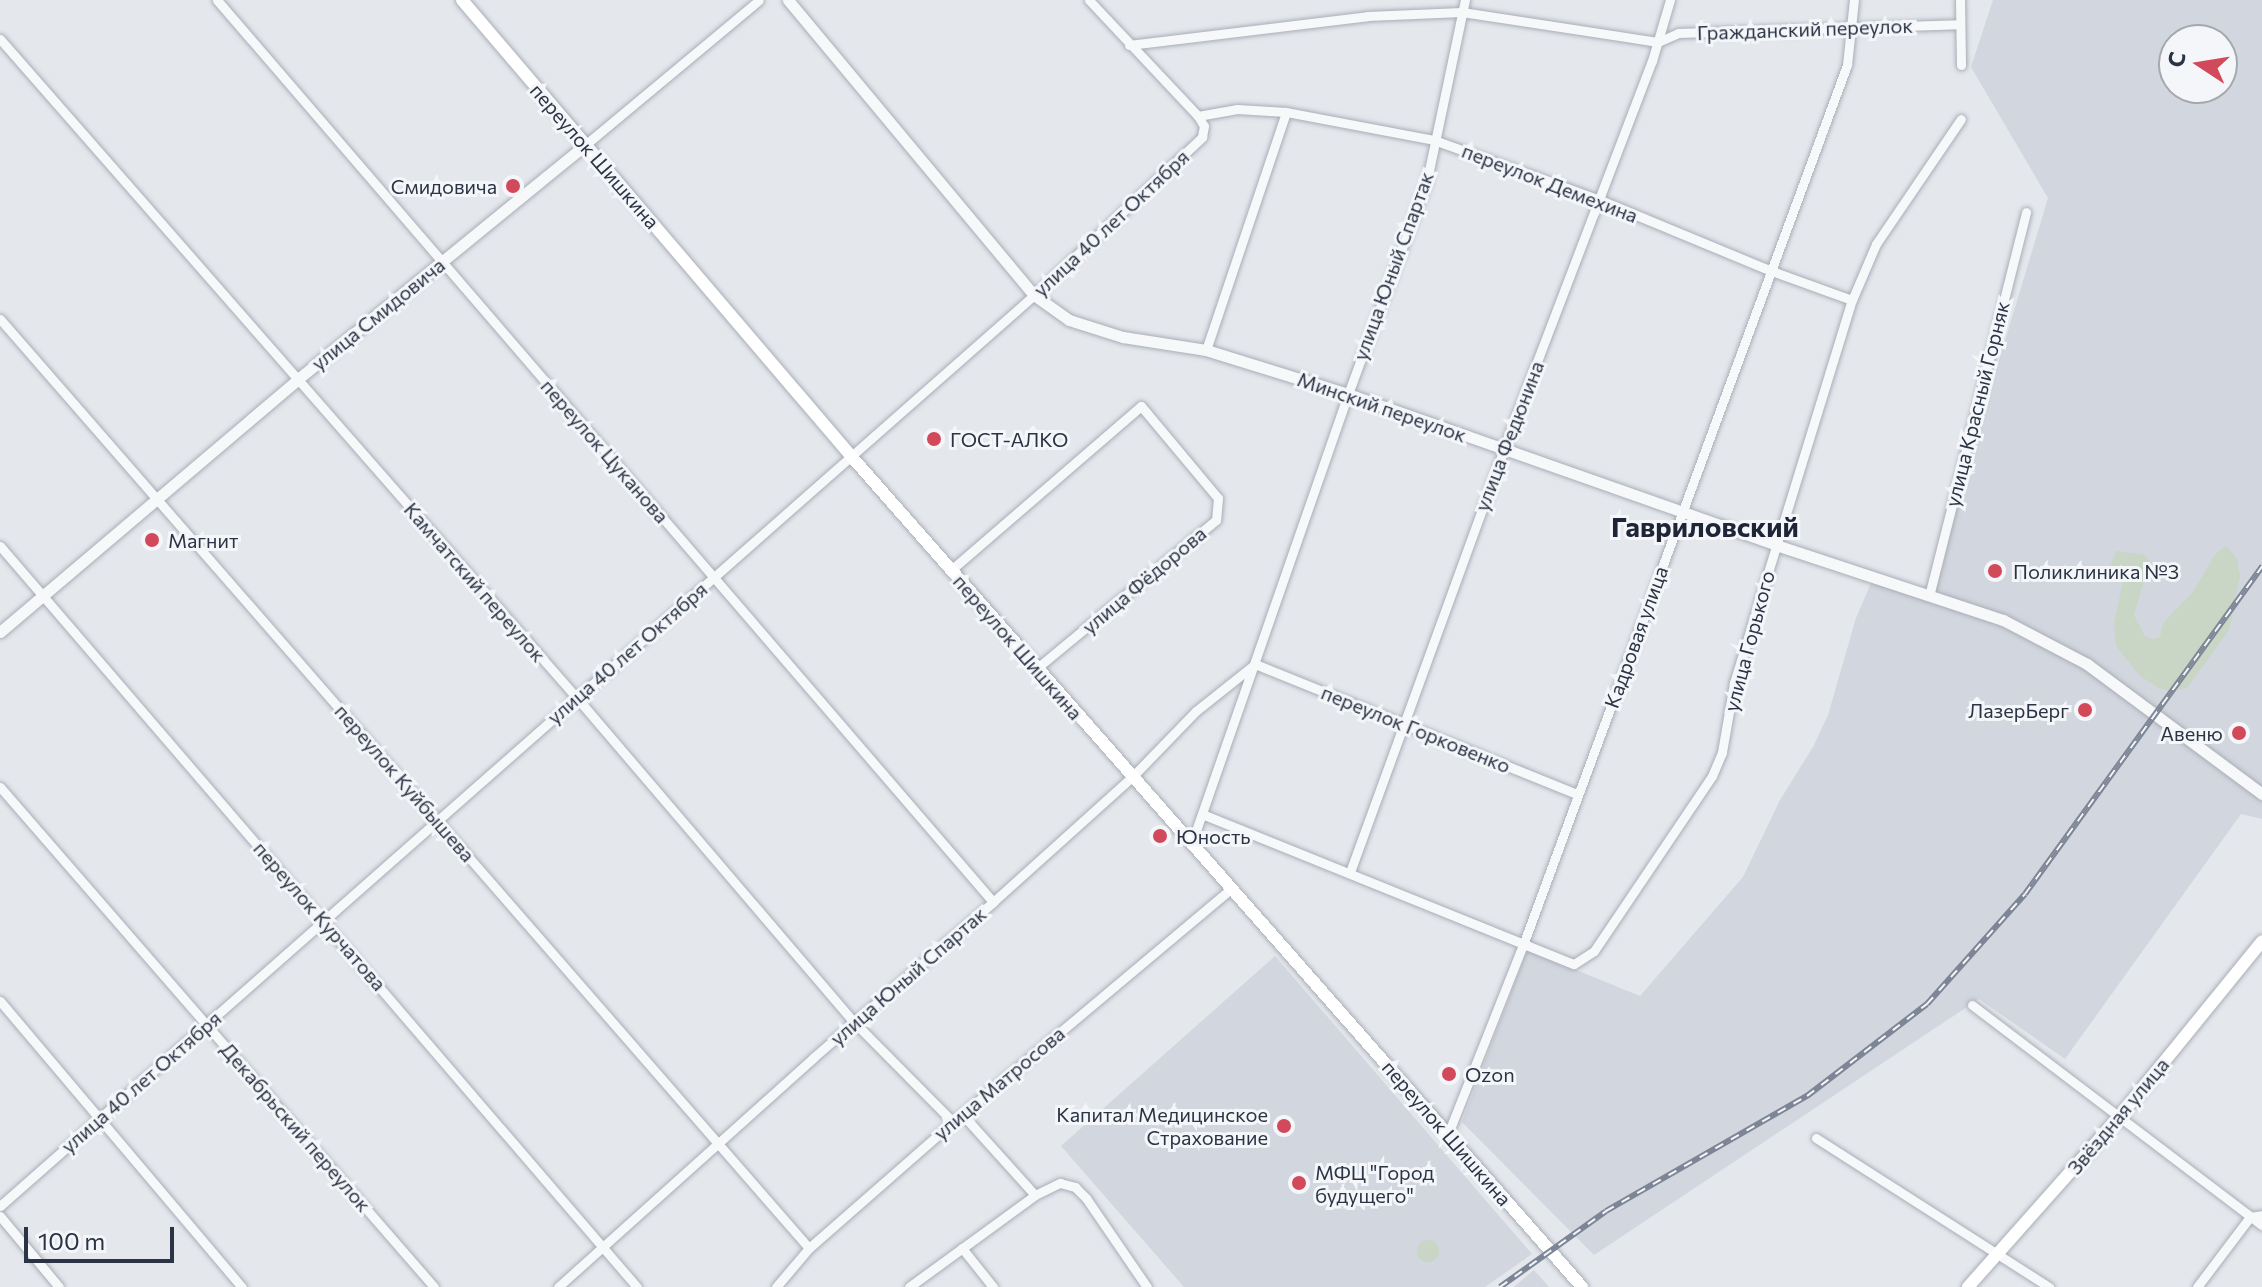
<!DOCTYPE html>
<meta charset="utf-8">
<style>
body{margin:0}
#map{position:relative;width:2262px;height:1287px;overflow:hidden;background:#e4e7ec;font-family:Commissioner,sans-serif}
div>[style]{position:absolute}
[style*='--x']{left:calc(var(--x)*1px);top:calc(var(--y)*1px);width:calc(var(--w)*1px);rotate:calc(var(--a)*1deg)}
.built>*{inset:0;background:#d2d6de}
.green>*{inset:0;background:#c9d6c5}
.round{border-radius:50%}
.roads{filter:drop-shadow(0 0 2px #a9aeb7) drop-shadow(0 0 2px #a9aeb7)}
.minor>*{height:9px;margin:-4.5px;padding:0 4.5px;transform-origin:4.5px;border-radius:4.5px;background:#f7f8fa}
.tertiary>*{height:11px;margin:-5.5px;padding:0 5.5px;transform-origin:5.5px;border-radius:5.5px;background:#f7f8fa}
.secondary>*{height:12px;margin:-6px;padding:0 6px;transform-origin:6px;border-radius:6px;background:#fff}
.rail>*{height:6px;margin-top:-3px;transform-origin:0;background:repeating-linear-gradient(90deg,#f4f6f9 0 9px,#7d8696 0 18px);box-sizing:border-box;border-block:2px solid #7d8696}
.dots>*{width:22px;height:22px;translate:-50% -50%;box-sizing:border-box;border:4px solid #f4f6f9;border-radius:50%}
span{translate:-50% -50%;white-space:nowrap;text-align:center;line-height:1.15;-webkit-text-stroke:6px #f4f6f9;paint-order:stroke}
.street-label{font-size:20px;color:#2b3445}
.poi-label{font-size:20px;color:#2b3445}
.right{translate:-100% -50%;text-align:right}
.left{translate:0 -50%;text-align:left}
.district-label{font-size:28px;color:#1d2536;font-weight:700}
.north{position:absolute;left:2158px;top:24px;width:80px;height:80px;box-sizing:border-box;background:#f4f6f9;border:2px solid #a4a8b1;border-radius:50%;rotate:282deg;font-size:22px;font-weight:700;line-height:32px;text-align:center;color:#2b3445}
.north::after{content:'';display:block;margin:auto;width:28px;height:36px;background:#d1495b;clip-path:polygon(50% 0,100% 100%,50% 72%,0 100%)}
.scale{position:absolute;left:24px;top:1227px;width:150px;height:36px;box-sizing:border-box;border:4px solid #2b3445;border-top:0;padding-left:10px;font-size:24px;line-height:28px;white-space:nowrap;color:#2b3445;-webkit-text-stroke:6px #f4f6f9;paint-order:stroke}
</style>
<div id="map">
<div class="built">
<div style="clip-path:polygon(evenodd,1993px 0,2262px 0,2262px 819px,2241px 814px,2065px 1059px,1979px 999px,1594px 1255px,1462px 1122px,1527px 950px,1640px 996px,1743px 877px,1780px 800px,1813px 747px,1828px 715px,1856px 618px,1874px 576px,1929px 593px,2048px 198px,1971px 67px,1993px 0,2174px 40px,2222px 40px,2222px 88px,2174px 88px,2174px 40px)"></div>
<div style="clip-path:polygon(1275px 956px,1532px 1254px,1485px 1287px,1184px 1287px,1061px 1146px)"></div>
<div style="clip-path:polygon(1534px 1270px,1549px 1287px,1514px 1287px)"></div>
</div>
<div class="green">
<div style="clip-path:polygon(2226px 546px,2237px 559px,2240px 576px,2229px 630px,2187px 688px,2172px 691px,2159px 688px,2140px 676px,2116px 646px,2114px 623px,2123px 581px,2111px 564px,2116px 551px,2144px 555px,2149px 561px,2134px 615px,2145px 636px,2152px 639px,2160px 637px,2163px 623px,2193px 592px,2216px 553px)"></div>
<div class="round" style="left:1417px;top:1240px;width:22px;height:22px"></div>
</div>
<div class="roads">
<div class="minor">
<div style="--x:217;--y:0;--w:1190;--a:49.29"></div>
<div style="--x:1089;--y:0;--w:159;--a:46.8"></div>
<div style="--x:1960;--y:0;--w:65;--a:89.1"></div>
<div style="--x:0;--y:39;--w:876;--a:48.8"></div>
<div style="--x:577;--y:698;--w:426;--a:49.5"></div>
<div style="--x:854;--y:1022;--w:141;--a:45.3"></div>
<div style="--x:1129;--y:45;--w:240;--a:-6.9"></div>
<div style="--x:1367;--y:16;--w:95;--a:-2.4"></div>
<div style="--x:1462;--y:12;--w:198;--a:8.7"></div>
<div style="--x:1658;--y:42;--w:22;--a:-24"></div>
<div style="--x:1678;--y:33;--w:281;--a:-1.8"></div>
<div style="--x:585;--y:145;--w:226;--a:-39.8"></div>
<div style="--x:0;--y:319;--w:1232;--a:48.95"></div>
<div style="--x:1206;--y:350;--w:251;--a:-71.4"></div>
<div style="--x:0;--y:546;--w:977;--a:49.32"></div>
<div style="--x:951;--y:570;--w:251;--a:-40.8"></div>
<div style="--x:1141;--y:406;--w:120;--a:50.1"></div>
<div style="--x:1218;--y:498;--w:22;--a:95"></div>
<div style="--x:1216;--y:520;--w:234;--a:140.4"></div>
<div style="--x:1929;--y:596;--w:396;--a:-75.8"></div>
<div style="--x:0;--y:787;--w:662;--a:49.04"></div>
<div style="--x:1202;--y:814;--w:401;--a:22"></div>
<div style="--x:1574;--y:964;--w:24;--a:-33"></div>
<div style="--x:1594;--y:951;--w:211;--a:-56"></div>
<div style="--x:1712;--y:776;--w:26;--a:-67"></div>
<div style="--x:1722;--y:752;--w:70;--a:-80.1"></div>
<div style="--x:1734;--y:683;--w:401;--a:-72.9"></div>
<div style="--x:1852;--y:300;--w:61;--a:-66.8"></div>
<div style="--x:1876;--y:244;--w:151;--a:-55.8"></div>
<div style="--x:1191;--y:845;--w:478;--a:-70.8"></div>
<div style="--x:1348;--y:394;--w:228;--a:-69.7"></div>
<div style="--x:1427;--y:180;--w:184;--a:-78.1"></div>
<div style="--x:1350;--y:872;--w:451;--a:-70"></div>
<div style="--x:1504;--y:448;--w:414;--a:-69.1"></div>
<div style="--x:1652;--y:61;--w:64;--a:-73.6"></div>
<div style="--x:0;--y:1001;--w:375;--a:49.8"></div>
<div style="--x:1972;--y:1005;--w:364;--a:37.2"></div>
<div style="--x:962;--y:1114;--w:109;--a:48"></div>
<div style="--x:1448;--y:1134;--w:203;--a:-68.4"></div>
<div style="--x:1523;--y:945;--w:938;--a:-69.79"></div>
<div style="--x:1847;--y:65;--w:65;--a:-83.9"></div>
<div style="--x:1816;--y:1138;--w:277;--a:32.6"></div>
<div style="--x:0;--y:1206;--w:1378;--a:-41.38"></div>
<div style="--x:1034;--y:295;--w:231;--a:-43.2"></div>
<div style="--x:1202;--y:137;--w:11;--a:-80"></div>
<div style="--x:1204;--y:126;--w:12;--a:-121"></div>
<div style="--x:1198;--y:116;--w:40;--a:-10"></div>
<div style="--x:1237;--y:109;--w:49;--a:3.5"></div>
<div style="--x:1286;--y:112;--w:151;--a:10.7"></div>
<div style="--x:1434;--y:140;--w:177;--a:19.9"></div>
<div style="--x:1600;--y:200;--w:183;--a:22.5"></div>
<div style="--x:1769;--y:270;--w:88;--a:19.9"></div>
<div style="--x:0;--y:1216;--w:92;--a:50.3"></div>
<div style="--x:962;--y:1248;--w:50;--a:51.5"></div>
<div style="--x:558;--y:1287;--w:343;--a:-41.9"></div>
<div style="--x:813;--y:1058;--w:238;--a:-40.9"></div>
<div style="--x:993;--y:902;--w:187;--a:-42"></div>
<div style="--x:1132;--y:777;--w:92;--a:-45.9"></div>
<div style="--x:1196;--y:711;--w:75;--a:-38.5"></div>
<div style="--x:1255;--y:664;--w:347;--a:22"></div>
<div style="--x:776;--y:1287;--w:51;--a:-49.8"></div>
<div style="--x:809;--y:1248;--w:191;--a:-41.2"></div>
<div style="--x:953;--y:1122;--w:363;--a:-40"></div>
<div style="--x:909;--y:1287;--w:156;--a:-36.1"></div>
<div style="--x:1035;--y:1195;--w:28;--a:-26"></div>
<div style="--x:1060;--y:1183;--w:16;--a:15"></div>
<div style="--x:1075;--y:1187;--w:16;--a:45"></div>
<div style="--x:1086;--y:1198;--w:108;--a:55.6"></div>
<div style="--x:2197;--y:1287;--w:88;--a:-52.9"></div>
<div style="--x:2250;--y:1217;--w:12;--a:-9"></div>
</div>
<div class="tertiary">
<div style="--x:788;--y:0;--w:384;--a:50.2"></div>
<div style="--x:1034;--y:295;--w:43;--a:35.5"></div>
<div style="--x:1069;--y:320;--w:57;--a:17.5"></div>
<div style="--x:1123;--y:337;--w:84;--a:8.9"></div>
<div style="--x:1206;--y:350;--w:149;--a:17.2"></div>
<div style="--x:1348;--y:394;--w:454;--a:19.4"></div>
<div style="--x:1776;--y:545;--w:239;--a:18.3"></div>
<div style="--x:2003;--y:620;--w:95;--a:27.6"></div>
<div style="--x:2087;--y:664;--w:218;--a:36.6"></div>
<div style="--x:0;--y:632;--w:391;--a:-40.3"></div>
<div style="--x:298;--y:379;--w:370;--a:-39.2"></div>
</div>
<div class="secondary">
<div style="--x:462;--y:0;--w:599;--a:49.53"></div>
<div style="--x:851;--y:456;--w:1107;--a:48.66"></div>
<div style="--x:1968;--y:1287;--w:229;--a:-48.4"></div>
<div style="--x:2120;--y:1116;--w:225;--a:-50.9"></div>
</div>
</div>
<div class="rail">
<div style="--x:1500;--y:1287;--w:130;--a:-35.6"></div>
<div style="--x:1606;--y:1211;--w:232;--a:-29.8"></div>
<div style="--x:1807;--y:1096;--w:151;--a:-37.5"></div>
<div style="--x:1927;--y:1004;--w:147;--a:-48.3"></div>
<div style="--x:2025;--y:894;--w:405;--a:-54.1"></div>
</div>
<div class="dots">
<div style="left:513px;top:186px;background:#d1495b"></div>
<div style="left:934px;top:439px;background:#d1495b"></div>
<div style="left:152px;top:540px;background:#d1495b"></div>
<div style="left:1995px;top:571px;background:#d1495b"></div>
<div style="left:2085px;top:710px;background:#d1495b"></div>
<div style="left:2239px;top:733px;background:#d1495b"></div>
<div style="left:1160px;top:836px;background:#d1495b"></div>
<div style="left:1449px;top:1074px;background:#d1495b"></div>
<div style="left:1284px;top:1126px;background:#d1495b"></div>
<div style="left:1299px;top:1183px;background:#d1495b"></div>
</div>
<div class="street-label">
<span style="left:1805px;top:29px;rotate:-2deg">Гражданский переулок</span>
<span style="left:595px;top:156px;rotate:49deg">переулок Шишкина</span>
<span style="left:1550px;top:183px;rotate:21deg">переулок Демехина</span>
<span style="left:1111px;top:223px;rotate:-43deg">улица 40 лет Октября</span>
<span style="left:1393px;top:266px;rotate:-70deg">улица Юный Спартак</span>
<span style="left:378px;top:314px;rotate:-39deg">улица Смидовича</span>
<span style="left:1977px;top:404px;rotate:-76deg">улица Красный Горняк</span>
<span style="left:1382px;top:407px;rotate:19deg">Минский переулок</span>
<span style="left:1509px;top:436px;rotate:-69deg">улица Федюнина</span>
<span style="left:605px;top:451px;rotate:49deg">переулок Цуканова</span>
<span style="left:1144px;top:580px;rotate:-40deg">улица Фёдорова</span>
<span style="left:475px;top:582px;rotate:49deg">Камчатский переулок</span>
<span style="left:1636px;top:637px;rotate:-70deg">Кадровая улица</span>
<span style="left:1749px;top:641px;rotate:-75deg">улица Горького</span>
<span style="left:1018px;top:647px;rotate:49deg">переулок Шишкина</span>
<span style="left:627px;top:653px;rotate:-41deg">улица 40 лет Октября</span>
<span style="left:1416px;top:729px;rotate:22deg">переулок Горковенко</span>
<span style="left:405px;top:783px;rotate:49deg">переулок Куйбышева</span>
<span style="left:320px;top:916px;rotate:49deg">переулок Курчатова</span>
<span style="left:908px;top:976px;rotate:-41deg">улица Юный Спартак</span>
<span style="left:141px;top:1082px;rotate:-41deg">улица 40 лет Октября</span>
<span style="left:999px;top:1083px;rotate:-40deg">улица Матросова</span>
<span style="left:2118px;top:1116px;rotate:-50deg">Звёздная улица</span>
<span style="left:296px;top:1127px;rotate:49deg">Декабрьский переулок</span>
<span style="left:1447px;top:1133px;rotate:49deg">переулок Шишкина</span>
</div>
<div class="poi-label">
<span class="right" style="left:497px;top:186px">Смидовича</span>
<span class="left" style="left:950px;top:439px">ГОСТ-АЛКО</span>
<span class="left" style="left:168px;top:540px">Магнит</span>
<span class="left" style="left:2013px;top:571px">Поликлиника №3</span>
<span class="right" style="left:2069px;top:710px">ЛазерБерг</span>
<span class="right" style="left:2223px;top:733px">Авеню</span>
<span class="left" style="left:1176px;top:836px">Юность</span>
<span class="left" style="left:1465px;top:1074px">Ozon</span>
<span class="right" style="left:1268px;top:1126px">Капитал Медицинское<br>Страхование</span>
<span class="left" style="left:1315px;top:1184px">МФЦ "Город<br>будущего"</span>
</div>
<div class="district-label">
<span style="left:1705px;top:526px">Гавриловский</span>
</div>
<div class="north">С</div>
<div class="scale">100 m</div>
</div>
